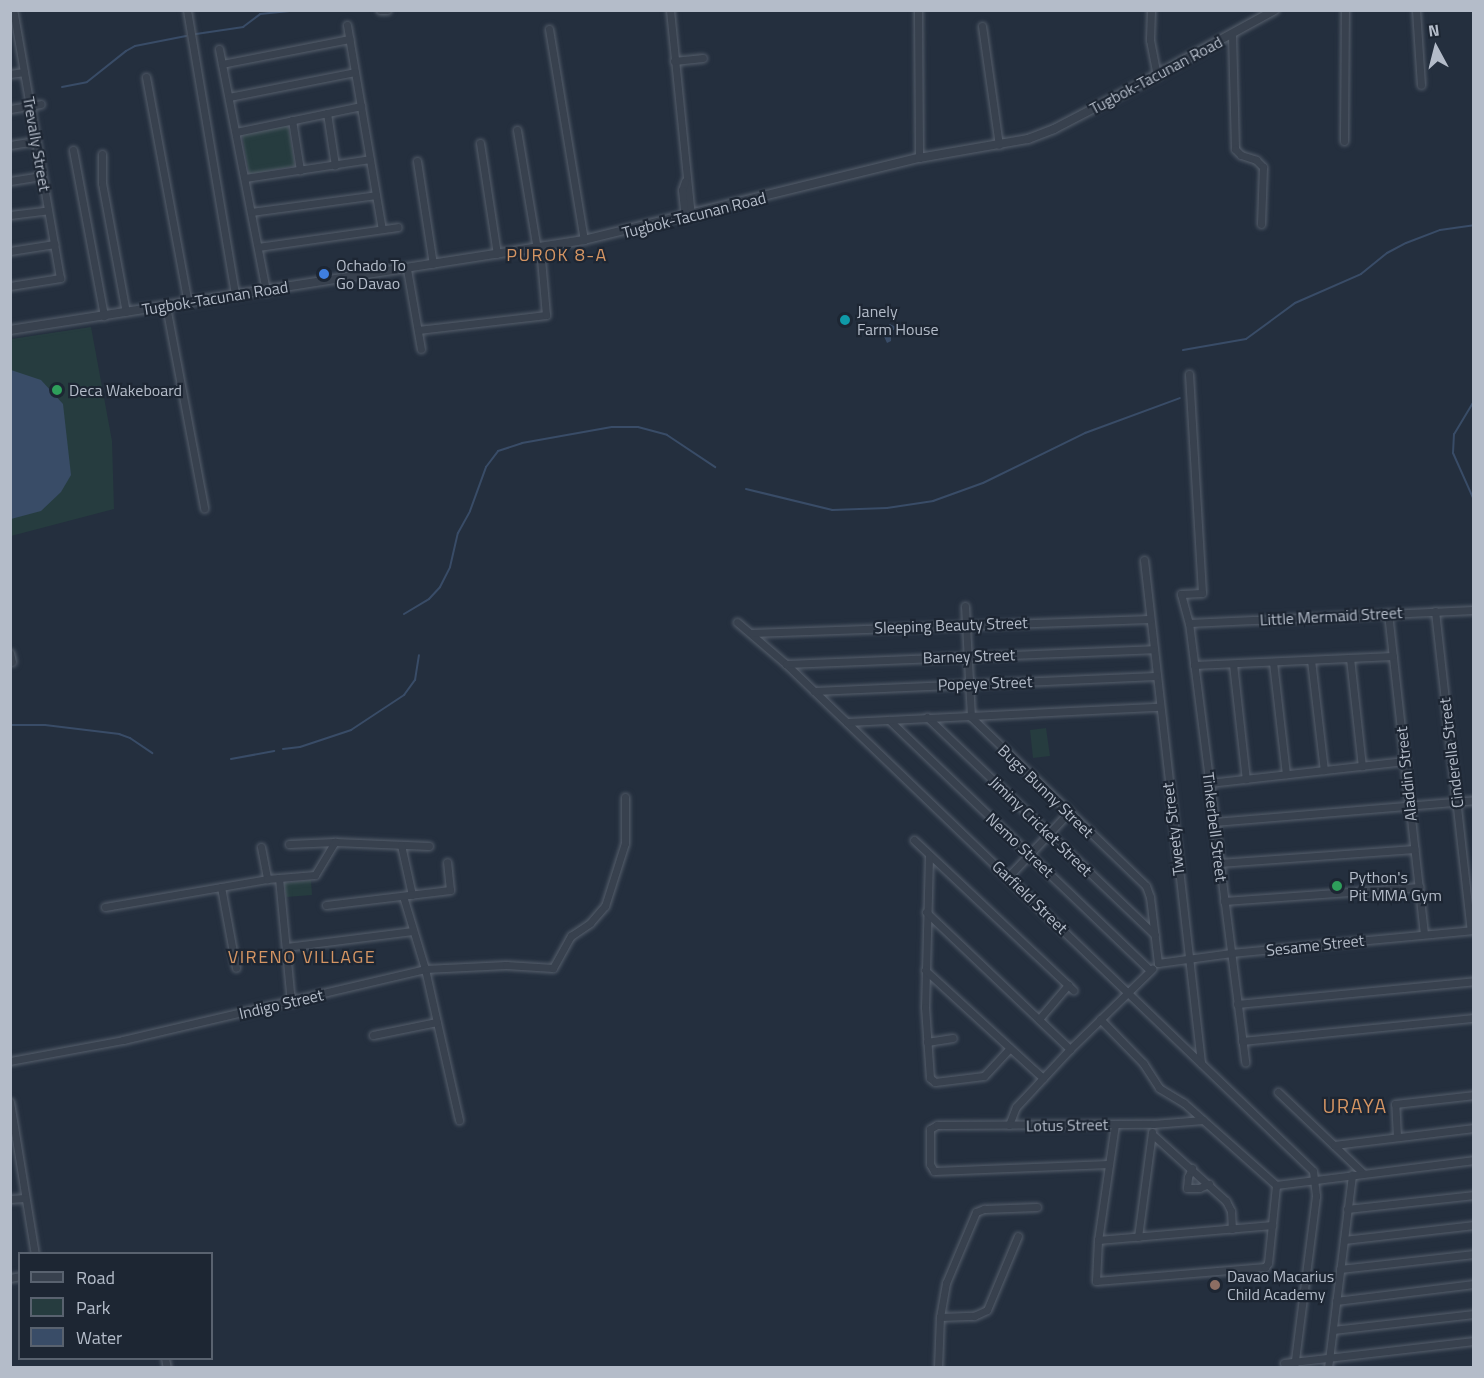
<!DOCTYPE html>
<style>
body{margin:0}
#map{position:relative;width:1484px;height:1378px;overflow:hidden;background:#242f3e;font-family:"Titillium Web",sans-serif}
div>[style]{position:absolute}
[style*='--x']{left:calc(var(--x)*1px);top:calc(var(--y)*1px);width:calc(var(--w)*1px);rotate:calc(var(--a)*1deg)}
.green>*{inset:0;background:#263c3f}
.water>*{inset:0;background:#394c67}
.stream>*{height:2px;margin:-1px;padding:0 1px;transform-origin:1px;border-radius:1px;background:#394c67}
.roads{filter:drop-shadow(0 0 2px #565f6c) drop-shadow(0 0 2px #565f6c)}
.minor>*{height:7px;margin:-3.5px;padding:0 3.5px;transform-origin:3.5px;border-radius:3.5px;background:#38414e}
.tertiary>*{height:8px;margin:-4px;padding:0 4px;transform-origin:4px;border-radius:4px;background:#38414e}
.dots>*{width:16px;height:16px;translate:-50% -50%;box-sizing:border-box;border:3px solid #1d2633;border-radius:50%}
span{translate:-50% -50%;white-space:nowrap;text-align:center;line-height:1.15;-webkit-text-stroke:4.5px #1d2633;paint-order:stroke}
.street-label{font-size:16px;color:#b4bcc9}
.poi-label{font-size:16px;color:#b4bcc9}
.left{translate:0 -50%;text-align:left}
.neighbourhood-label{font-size:18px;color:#d59563;letter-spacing:1.5px}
.quarter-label{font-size:20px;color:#d59563;letter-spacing:1.5px}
.frame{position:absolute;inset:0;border:12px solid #b4bcc9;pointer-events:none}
.legend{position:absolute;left:18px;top:1252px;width:195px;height:108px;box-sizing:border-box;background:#1d2633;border:2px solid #59626f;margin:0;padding:8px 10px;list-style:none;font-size:18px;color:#b4bcc9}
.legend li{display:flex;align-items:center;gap:12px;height:30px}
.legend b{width:30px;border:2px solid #59626f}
.north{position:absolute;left:1406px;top:18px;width:60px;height:60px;-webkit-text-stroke:4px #1d2633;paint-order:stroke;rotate:353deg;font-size:16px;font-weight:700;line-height:24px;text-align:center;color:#b4bcc9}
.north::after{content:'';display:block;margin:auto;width:21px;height:27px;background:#b4bcc9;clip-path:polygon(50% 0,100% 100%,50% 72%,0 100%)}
</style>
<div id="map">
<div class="green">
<div style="clip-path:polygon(288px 125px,295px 166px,249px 174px,242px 134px)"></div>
<div style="clip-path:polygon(91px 327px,112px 441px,114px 509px,11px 536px,11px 339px)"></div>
<div style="clip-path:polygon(1046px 728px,1050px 756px,1033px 758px,1030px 730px)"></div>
<div style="clip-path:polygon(311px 880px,312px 895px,286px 897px,284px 883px)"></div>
</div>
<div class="water">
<div style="clip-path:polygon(890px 324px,896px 327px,891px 333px,891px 341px,887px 343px,881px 330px)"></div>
<div style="clip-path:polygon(11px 370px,41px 380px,63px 404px,71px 475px,61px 492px,41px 511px,11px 519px)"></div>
</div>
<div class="stream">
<div style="--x:196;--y:34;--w:48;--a:-8.5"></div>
<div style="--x:243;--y:27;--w:21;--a:-37"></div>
<div style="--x:260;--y:14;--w:37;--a:-6"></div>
<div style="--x:62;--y:87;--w:25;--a:-11"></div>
<div style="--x:87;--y:82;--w:50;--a:-38.5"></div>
<div style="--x:126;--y:51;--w:10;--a:-29"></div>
<div style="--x:135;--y:46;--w:52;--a:-11.1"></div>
<div style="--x:1183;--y:350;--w:64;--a:-9.9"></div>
<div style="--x:1246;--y:339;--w:61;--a:-36.3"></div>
<div style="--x:1295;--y:303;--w:72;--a:-23.7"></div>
<div style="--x:1361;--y:274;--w:33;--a:-39"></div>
<div style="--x:1387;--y:253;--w:21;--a:-28"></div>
<div style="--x:1406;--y:243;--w:36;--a:-21"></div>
<div style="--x:1440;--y:230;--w:34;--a:-8"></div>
<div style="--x:1474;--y:401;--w:39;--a:121"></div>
<div style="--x:1454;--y:434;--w:19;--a:93"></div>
<div style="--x:1453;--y:453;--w:51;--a:65.9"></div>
<div style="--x:746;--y:489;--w:89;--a:13.7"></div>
<div style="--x:832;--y:510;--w:55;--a:-2.1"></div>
<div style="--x:887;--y:508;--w:47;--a:-8.7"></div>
<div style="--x:933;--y:501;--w:53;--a:-19.8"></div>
<div style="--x:983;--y:483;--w:114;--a:-26.1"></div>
<div style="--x:1085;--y:433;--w:101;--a:-20.2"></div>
<div style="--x:404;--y:614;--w:29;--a:-31"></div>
<div style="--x:429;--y:599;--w:16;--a:-47"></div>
<div style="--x:440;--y:587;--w:22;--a:-63"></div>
<div style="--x:450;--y:567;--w:35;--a:-77"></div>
<div style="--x:458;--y:533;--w:25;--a:-61"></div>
<div style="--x:470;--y:511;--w:47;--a:-70"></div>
<div style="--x:486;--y:467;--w:20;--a:-53"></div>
<div style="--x:498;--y:451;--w:25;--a:-18"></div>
<div style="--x:522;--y:443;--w:91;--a:-10.1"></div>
<div style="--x:612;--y:427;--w:26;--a:0"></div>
<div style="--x:638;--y:427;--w:30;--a:15"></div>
<div style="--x:667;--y:435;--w:58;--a:33.7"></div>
<div style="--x:10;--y:725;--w:35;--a:0"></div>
<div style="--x:45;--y:725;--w:75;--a:6.9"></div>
<div style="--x:119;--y:734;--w:12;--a:20"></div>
<div style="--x:130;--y:738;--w:27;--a:34"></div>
<div style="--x:283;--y:749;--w:17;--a:-7"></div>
<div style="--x:300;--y:747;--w:54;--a:-18.4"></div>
<div style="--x:351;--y:730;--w:64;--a:-33.4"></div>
<div style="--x:404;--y:695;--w:19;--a:-54"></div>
<div style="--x:415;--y:680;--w:25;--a:-81"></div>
<div style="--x:231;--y:759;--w:44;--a:-10.5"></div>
</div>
<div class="roads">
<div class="minor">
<div style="--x:187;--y:10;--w:289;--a:80.4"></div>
<div style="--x:380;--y:10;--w:7;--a:0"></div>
<div style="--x:670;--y:10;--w:207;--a:84.2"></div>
<div style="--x:918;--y:10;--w:148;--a:89.6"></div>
<div style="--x:1151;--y:10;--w:30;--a:92"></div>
<div style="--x:1150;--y:40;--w:36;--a:79"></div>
<div style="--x:1416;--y:10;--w:75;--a:86.2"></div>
<div style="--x:347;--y:25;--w:207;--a:80.3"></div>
<div style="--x:982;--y:26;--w:120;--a:81.9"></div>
<div style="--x:549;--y:29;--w:214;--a:80.6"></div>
<div style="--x:1232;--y:34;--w:115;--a:88.5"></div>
<div style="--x:1235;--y:149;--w:8;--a:45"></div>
<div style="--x:1241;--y:155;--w:16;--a:18"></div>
<div style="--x:1256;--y:160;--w:10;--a:45"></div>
<div style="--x:1263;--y:167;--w:57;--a:92"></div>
<div style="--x:219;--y:49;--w:247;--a:79"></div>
<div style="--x:674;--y:61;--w:29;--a:-6"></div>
<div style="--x:222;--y:64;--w:130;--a:-11.1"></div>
<div style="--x:10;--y:74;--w:14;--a:-8"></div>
<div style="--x:146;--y:77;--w:230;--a:79.5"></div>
<div style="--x:229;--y:97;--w:128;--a:-11.2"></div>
<div style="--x:10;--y:109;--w:31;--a:-9"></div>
<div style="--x:327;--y:113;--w:53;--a:81.3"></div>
<div style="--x:292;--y:120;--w:51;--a:80.9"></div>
<div style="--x:517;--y:130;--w:121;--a:80.5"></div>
<div style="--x:236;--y:132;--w:128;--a:-11.7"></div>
<div style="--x:1344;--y:141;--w:131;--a:-89.6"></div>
<div style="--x:480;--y:143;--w:112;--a:81.3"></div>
<div style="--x:10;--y:145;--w:26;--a:-9"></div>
<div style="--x:73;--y:150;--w:169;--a:79.4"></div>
<div style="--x:102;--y:154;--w:29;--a:90"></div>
<div style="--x:102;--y:183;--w:131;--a:79.5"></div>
<div style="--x:417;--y:161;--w:104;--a:81.2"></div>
<div style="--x:245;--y:178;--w:126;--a:-8.6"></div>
<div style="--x:10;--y:181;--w:32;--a:-9"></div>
<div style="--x:685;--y:181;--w:9;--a:108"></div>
<div style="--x:682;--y:190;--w:27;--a:84"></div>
<div style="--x:251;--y:212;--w:126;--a:-7.7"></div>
<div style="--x:10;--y:215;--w:38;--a:-7"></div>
<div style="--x:258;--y:247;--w:141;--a:-8.1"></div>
<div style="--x:10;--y:251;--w:45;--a:-9"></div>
<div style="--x:407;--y:269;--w:81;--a:80.1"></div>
<div style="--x:10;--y:286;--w:51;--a:-9.1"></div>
<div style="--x:60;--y:278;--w:272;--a:-99.9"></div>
<div style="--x:166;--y:306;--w:206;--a:79.3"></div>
<div style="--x:418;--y:330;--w:129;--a:-6.7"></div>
<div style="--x:546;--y:315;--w:67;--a:-95.1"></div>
<div style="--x:1189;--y:374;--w:219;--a:86.6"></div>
<div style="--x:1202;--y:593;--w:21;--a:177"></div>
<div style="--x:1181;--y:594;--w:30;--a:75"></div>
<div style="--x:1189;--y:623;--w:443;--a:82.7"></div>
<div style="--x:1144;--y:560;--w:506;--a:83.53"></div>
<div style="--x:965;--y:606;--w:111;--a:86.9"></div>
<div style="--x:971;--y:717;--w:243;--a:44"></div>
<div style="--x:1146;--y:886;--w:12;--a:70"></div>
<div style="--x:1150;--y:897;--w:66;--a:83.1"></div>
<div style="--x:1435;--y:611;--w:321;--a:83.6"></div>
<div style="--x:1388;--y:613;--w:323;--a:83.6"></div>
<div style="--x:737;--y:622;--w:65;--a:40.6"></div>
<div style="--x:786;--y:664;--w:731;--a:43.89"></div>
<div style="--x:1313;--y:1171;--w:25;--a:83"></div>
<div style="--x:1316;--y:1196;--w:173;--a:97.3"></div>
<div style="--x:1189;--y:623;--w:285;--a:-2.6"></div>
<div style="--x:751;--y:633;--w:399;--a:-2"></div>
<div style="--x:10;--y:653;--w:9;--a:77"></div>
<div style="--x:1350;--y:658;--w:109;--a:83.7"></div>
<div style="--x:1311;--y:660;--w:111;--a:83.3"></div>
<div style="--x:1273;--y:662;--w:113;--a:83.4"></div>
<div style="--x:786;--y:664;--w:367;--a:-2.3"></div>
<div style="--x:1233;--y:664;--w:116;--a:83.6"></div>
<div style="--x:1194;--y:665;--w:199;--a:-2.6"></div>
<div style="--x:814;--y:691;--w:342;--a:-2.5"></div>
<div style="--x:927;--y:717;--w:315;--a:43.7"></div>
<div style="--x:889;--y:720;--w:361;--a:43.8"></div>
<div style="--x:847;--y:722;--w:312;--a:-2.8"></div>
<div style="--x:1209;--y:783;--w:197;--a:-6.4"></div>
<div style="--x:1214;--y:822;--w:261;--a:-4.8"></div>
<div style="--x:914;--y:840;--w:219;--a:43.3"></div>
<div style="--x:289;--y:844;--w:46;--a:-2.5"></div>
<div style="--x:335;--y:842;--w:94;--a:2.4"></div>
<div style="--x:401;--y:845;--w:51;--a:77.6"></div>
<div style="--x:261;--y:847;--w:33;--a:79"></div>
<div style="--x:929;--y:856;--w:151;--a:91.5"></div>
<div style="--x:925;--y:1007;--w:71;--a:86"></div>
<div style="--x:930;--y:1078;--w:6;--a:39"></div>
<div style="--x:935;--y:1082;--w:49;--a:-7"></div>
<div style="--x:984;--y:1076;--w:38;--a:-47"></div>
<div style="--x:1219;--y:863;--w:196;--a:-4.1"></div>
<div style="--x:1008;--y:877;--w:89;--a:-46.8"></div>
<div style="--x:279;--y:878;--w:125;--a:84.5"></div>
<div style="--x:221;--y:887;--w:82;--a:79.5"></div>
<div style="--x:403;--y:896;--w:76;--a:73.2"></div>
<div style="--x:425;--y:969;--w:155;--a:77.3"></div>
<div style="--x:1224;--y:901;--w:196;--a:-4.1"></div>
<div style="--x:326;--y:905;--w:125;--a:-6.9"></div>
<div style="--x:450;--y:890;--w:28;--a:-96"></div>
<div style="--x:105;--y:907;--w:164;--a:-9.8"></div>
<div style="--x:267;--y:879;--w:48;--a:-4.8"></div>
<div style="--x:315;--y:875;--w:39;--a:-59"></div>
<div style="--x:926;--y:912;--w:199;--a:43.6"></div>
<div style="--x:286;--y:947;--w:128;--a:-7.2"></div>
<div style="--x:1158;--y:963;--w:74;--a:-7.8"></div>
<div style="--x:1231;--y:953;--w:244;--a:-5.4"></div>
<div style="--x:925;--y:970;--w:160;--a:42.5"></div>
<div style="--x:1237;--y:1004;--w:238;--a:-5.5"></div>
<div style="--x:1039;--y:1019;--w:45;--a:-49.5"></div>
<div style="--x:1100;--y:1019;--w:62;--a:45.7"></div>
<div style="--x:1143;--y:1063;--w:30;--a:57"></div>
<div style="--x:1159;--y:1088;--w:29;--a:31"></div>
<div style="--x:1184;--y:1103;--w:123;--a:41.7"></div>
<div style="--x:373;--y:1035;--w:65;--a:-11.5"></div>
<div style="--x:1242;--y:1041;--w:233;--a:-5.7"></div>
<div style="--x:927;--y:1042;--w:26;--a:-9"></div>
<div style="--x:10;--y:1061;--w:115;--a:-10.5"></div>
<div style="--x:123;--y:1040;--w:310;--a:-13.2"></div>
<div style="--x:425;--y:969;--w:81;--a:-2.8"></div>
<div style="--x:506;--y:965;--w:47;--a:3.7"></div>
<div style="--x:553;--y:968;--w:37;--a:-61"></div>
<div style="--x:571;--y:936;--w:23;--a:-34"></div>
<div style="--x:590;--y:923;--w:23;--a:-49"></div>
<div style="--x:605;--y:906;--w:66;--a:-72.4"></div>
<div style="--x:625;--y:843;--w:46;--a:-90"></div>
<div style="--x:1278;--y:1092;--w:117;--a:43.6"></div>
<div style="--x:10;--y:1102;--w:154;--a:80.7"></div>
<div style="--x:1115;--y:1124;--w:117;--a:98.3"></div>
<div style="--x:1098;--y:1240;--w:41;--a:92.8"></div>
<div style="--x:1096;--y:1281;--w:170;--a:-4.7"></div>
<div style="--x:1265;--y:1267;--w:5;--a:-53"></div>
<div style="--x:1268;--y:1263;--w:78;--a:-84.1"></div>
<div style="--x:1009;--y:1125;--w:19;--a:-69"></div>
<div style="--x:1016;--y:1107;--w:79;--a:-47"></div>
<div style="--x:1070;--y:1049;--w:115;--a:-44.3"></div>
<div style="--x:1152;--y:1134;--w:100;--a:42.2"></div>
<div style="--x:1226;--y:1201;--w:11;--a:63"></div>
<div style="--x:1231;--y:1211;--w:18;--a:87"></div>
<div style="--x:1397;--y:1137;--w:33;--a:-93"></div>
<div style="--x:1395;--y:1104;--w:80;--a:-6.5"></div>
<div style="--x:1334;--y:1145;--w:141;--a:-6.9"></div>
<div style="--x:1109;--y:1164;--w:175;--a:177.7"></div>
<div style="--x:934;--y:1171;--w:8;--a:-120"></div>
<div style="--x:930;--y:1164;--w:35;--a:-90"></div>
<div style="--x:930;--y:1129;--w:8;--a:-30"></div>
<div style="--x:937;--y:1125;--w:216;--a:-0.3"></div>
<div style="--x:1153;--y:1124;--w:50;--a:-4.6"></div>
<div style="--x:1192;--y:1168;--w:10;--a:114"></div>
<div style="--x:1188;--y:1177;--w:11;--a:95"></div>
<div style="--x:1187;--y:1188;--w:12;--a:0"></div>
<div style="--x:1199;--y:1188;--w:11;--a:-22"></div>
<div style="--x:1276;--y:1185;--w:200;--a:-7.2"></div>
<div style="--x:10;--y:1199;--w:15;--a:-4"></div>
<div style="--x:1347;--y:1209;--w:128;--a:-6.3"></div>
<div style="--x:1138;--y:1237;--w:106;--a:-82.4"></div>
<div style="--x:1098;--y:1240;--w:175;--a:-4.9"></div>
<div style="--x:1344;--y:1240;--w:131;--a:-6.6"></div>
<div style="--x:1340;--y:1269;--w:135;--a:-6.4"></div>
<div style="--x:10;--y:1278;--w:10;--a:-11"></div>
<div style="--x:1336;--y:1301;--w:139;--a:-7"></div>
<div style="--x:940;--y:1317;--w:34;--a:-2"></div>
<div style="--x:974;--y:1316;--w:14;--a:-25"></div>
<div style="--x:987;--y:1310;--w:80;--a:-67.3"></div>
<div style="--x:1333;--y:1330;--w:142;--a:-6.5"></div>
<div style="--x:165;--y:1358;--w:10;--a:79"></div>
<div style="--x:1284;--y:1363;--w:191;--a:-6.6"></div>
<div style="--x:938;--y:1368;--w:51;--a:-87.8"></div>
<div style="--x:940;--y:1317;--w:35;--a:-80"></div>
<div style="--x:946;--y:1283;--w:77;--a:-67.1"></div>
<div style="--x:976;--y:1212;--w:9;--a:-21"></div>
<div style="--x:984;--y:1209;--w:53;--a:-2.2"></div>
<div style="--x:1328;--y:1368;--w:195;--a:-82.9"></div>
</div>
<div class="tertiary">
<div style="--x:10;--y:330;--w:581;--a:-8.91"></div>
<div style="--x:584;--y:240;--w:345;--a:-13.8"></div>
<div style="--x:919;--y:158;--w:111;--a:-9.9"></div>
<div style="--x:1028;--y:139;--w:28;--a:-21"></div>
<div style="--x:1054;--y:129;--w:80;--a:-27.5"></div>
<div style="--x:1125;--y:92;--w:171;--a:-28.7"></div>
</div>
</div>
<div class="dots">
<div style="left:324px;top:274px;background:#3f7fe0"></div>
<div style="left:845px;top:320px;background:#0f9aa8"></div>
<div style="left:57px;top:390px;background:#2e9e5b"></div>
<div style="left:1337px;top:886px;background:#2e9e5b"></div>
<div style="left:1215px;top:1285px;background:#8d6e63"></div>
</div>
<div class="street-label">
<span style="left:1156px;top:75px;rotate:-28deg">Tugbok-Tacunan Road</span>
<span style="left:37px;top:144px;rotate:80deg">Trevally Street</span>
<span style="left:694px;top:215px;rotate:-14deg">Tugbok-Tacunan Road</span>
<span style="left:215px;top:298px;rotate:-9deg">Tugbok-Tacunan Road</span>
<span style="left:1331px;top:616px;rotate:-3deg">Little Mermaid Street</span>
<span style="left:951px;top:625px;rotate:-2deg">Sleeping Beauty Street</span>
<span style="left:969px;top:656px;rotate:-2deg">Barney Street</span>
<span style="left:985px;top:683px;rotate:-2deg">Popeye Street</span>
<span style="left:1451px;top:753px;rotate:-97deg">Cinderella Street</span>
<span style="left:1406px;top:774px;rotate:-96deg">Aladdin Street</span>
<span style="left:1046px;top:791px;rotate:44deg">Bugs Bunny Street</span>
<span style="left:1041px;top:826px;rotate:44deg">Jiminy Cricket Street</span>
<span style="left:1215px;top:827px;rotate:83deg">Tinkerbell Street</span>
<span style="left:1173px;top:829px;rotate:-97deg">Tweety Street</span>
<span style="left:1020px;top:845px;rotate:43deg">Nemo Street</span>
<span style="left:1030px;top:897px;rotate:44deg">Garfield Street</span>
<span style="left:1315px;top:945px;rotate:-6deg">Sesame Street</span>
<span style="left:281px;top:1004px;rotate:-13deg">Indigo Street</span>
<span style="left:1067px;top:1125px;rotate:-1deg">Lotus Street</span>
</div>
<div class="poi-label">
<span class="left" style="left:336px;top:274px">Ochado To<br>Go Davao</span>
<span class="left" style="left:857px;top:320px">Janely<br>Farm House</span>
<span class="left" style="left:69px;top:390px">Deca Wakeboard</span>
<span class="left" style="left:1349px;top:886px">Python's<br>Pit MMA Gym</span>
<span class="left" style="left:1227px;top:1285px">Davao Macarius<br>Child Academy</span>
</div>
<div class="neighbourhood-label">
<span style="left:557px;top:255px">PUROK 8-A</span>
<span style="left:302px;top:957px">VIRENO VILLAGE</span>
</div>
<div class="quarter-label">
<span style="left:1355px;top:1105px">URAYA</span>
</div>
<div class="frame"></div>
<ul class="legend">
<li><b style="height:8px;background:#38414e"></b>Road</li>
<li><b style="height:16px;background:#263c3f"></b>Park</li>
<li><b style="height:16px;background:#394c67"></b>Water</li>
</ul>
<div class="north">N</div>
</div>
